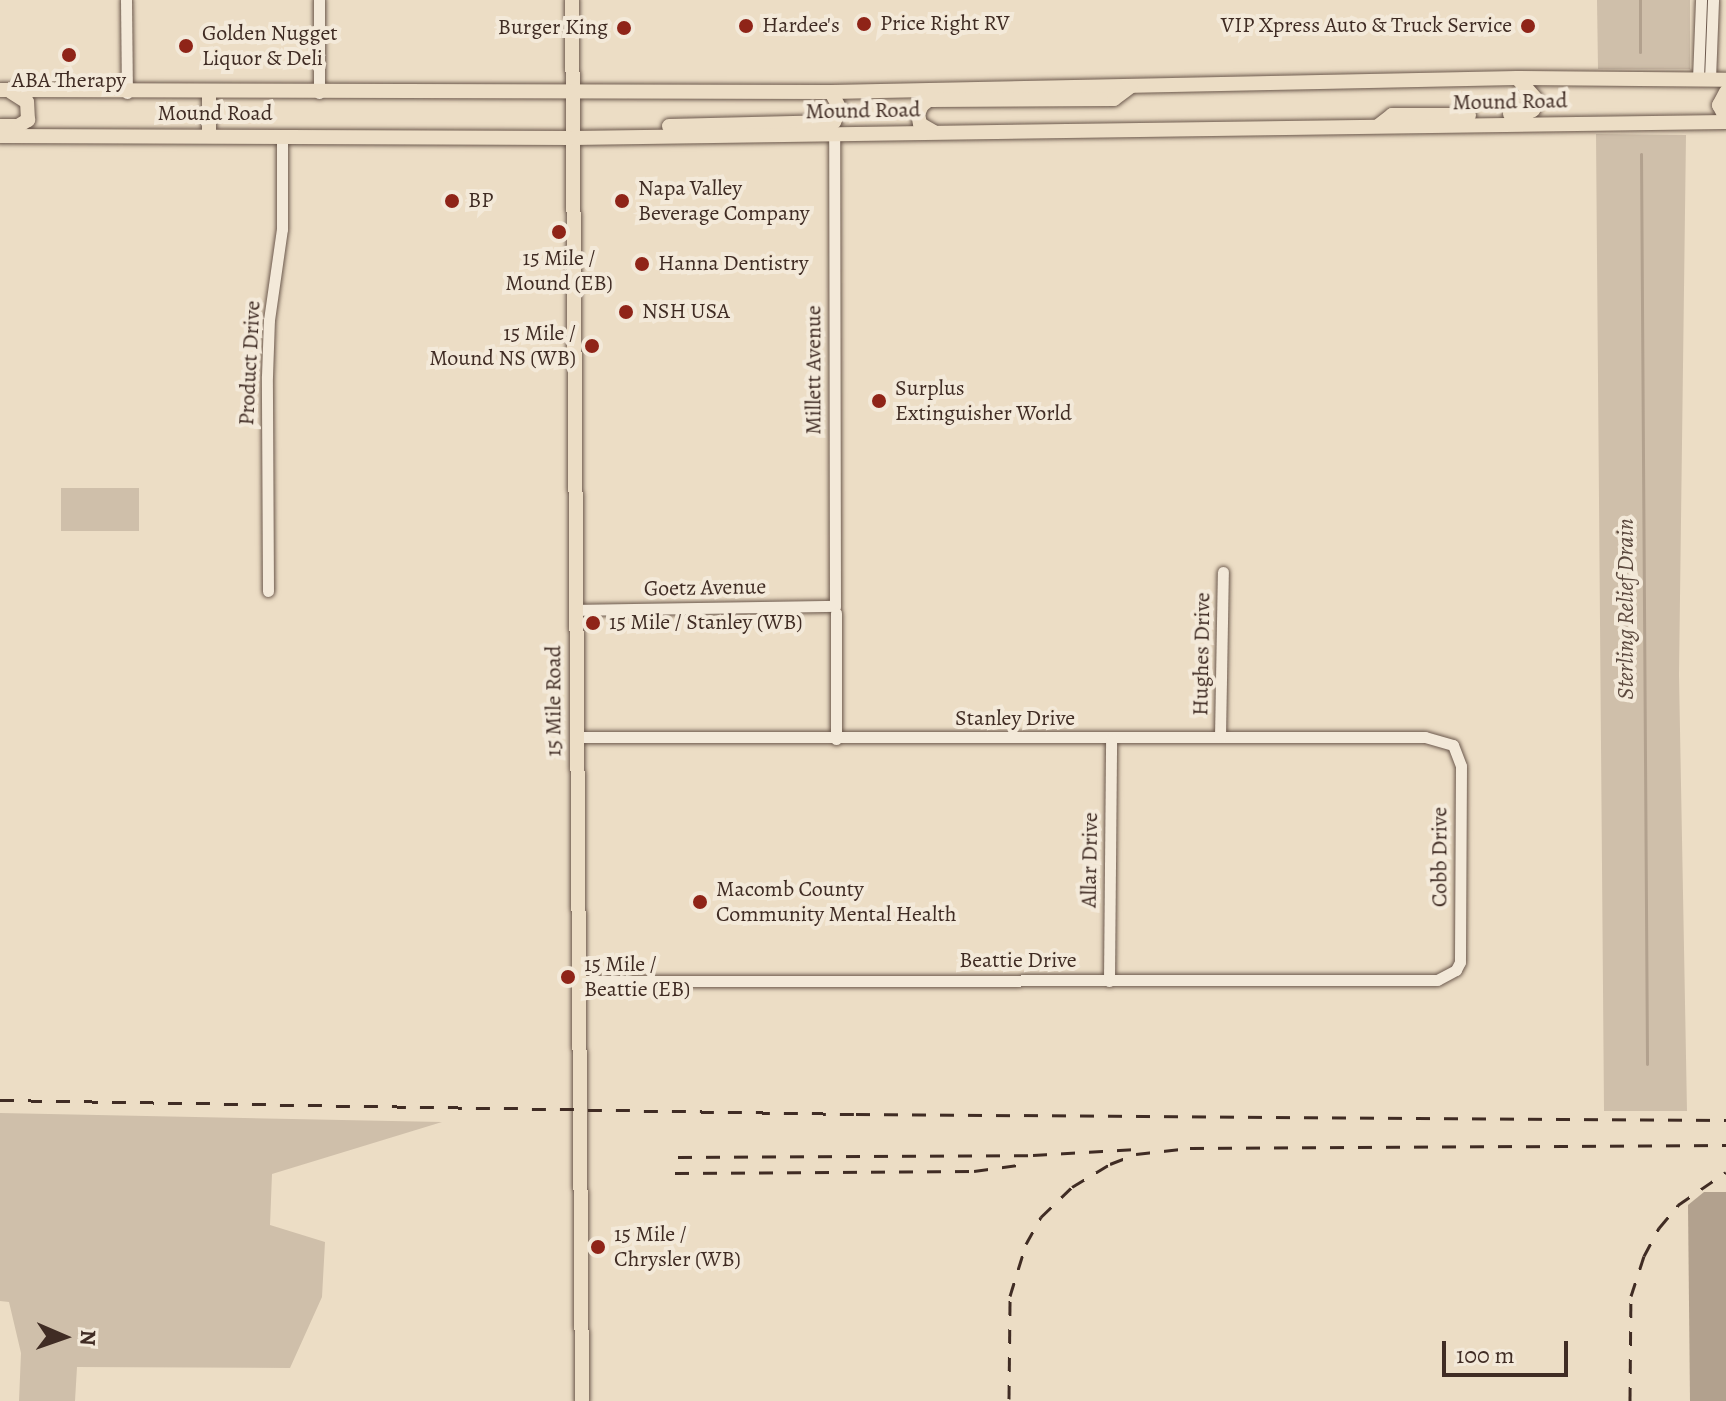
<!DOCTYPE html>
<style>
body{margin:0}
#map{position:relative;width:1726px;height:1401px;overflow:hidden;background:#ecddc5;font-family:Alegreya,serif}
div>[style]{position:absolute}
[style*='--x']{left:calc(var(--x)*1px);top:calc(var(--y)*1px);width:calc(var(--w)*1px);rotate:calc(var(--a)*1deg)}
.green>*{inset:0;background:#cfbfaa}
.water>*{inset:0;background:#b2a18e}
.stream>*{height:3px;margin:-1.5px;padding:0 1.5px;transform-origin:1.5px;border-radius:1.5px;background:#b2a18e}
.roads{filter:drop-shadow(0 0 2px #6b584c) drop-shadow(0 0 2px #6b584c)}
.minor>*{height:11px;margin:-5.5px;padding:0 5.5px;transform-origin:5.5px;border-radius:5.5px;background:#f3e9d9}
.major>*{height:14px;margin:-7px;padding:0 7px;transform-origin:7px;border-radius:7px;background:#ecddc5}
.rail>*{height:3px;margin-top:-1.5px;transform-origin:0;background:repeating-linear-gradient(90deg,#402c24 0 14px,transparent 0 28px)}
.dots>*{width:22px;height:22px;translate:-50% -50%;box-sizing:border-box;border:4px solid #f3e9d9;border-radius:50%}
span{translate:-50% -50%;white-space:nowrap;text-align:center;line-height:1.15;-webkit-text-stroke:8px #f3e9d9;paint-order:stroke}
.poi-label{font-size:22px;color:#402c24}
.left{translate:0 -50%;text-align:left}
.right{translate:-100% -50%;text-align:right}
.street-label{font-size:22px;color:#402c24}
.water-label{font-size:24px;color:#5c493e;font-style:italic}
.north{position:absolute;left:24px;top:1297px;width:80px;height:80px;-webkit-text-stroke:6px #f3e9d9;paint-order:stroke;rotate:92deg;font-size:22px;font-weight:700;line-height:32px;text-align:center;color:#402c24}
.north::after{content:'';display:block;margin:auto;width:28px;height:36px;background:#402c24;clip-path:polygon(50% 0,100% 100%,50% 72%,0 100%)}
.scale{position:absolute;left:1442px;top:1341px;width:126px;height:36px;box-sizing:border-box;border:4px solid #402c24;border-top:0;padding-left:10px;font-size:24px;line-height:28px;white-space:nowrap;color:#402c24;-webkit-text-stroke:6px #f3e9d9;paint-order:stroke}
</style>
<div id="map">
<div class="green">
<div style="clip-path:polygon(1597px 0,1690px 0,1690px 69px,1598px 69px)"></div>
<div style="clip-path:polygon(1596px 134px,1686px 135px,1679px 675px,1687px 1111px,1604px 1111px)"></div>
<div style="clip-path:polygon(61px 488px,139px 488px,139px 531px,61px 531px)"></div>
<div style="clip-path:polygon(0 1113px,442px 1122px,272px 1174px,270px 1225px,325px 1242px,322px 1297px,290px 1368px,77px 1367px,75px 1401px,19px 1401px,21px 1353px,9px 1302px,0 1301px)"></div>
</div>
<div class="water">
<div style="clip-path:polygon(1704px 1192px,1726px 1192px,1726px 1401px,1690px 1401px,1688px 1205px)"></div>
</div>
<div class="stream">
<div style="--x:1640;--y:0;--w:52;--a:90"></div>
<div style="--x:1641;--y:154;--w:910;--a:89.62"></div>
</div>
<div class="roads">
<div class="minor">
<div style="--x:126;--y:0;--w:93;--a:89.4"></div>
<div style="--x:319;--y:0;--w:93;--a:90"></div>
<div style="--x:1698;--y:79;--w:79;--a:-87.8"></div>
<div style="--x:1710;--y:79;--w:79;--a:-87.8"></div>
<div style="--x:268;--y:591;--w:215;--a:-90.3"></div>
<div style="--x:267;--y:376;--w:56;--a:-88"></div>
<div style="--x:269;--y:320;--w:92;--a:-81.9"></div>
<div style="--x:282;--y:229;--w:93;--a:-90"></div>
<div style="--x:575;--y:610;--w:260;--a:-0.9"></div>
<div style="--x:835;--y:606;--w:472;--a:-90.1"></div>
<div style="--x:836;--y:613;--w:126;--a:90"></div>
<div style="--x:576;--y:737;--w:849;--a:0"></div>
<div style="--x:1425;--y:737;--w:29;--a:16"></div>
<div style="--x:1453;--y:745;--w:22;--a:69"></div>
<div style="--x:1461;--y:766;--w:196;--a:90.3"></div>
<div style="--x:1460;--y:962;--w:9;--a:117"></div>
<div style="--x:1456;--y:970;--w:21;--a:152"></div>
<div style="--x:1437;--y:980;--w:858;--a:179.93"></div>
<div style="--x:1220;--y:737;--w:165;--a:-89"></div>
<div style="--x:1109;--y:981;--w:242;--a:-89.5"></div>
</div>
<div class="major">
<div style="--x:572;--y:0;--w:1401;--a:89.59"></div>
<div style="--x:0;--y:90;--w:831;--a:0.14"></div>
<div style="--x:831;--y:92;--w:686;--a:-1.17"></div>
<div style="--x:1517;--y:78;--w:209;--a:0.5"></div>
<div style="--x:1726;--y:92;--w:15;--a:118"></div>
<div style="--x:1719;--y:105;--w:15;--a:62"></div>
<div style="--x:1510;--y:114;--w:17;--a:-3"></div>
<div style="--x:1527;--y:113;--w:7;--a:-27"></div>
<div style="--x:1533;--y:110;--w:11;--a:-75"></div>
<div style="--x:1536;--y:99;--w:28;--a:-132"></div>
<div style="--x:0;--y:126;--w:18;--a:0"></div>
<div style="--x:18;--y:126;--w:12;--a:-31"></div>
<div style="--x:28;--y:120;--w:18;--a:-93"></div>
<div style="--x:27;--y:102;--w:19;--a:-148"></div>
<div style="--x:669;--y:126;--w:165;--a:-1.4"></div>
<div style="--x:834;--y:122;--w:14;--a:-65"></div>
<div style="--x:840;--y:109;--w:19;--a:-118"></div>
<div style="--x:1378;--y:126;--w:18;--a:-38"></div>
<div style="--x:1392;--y:115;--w:77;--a:0"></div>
<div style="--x:934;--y:132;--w:16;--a:-150"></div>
<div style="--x:920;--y:124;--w:10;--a:-101"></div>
<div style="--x:918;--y:114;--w:10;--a:-66"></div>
<div style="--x:922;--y:105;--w:9;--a:-36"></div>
<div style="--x:929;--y:100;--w:185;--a:-0.3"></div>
<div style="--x:1114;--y:99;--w:21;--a:-37"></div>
<div style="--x:0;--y:136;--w:573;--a:0.2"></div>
<div style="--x:573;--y:138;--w:1153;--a:-0.8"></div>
<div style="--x:209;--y:136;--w:43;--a:-90"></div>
</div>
</div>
<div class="rail">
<div style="--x:0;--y:1100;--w:856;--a:0.94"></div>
<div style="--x:856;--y:1114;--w:870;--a:0.4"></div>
<div style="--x:678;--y:1157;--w:355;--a:-0.3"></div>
<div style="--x:1033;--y:1155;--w:104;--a:-3.3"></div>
<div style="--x:675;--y:1173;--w:299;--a:-0.4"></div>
<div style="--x:974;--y:1171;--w:52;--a:-7.7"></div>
<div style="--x:1009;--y:1399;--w:103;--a:-89.4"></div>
<div style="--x:1010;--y:1296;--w:54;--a:-72.9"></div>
<div style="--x:1026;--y:1244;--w:31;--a:-61"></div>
<div style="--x:1041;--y:1217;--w:43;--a:-44.1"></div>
<div style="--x:1072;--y:1187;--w:44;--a:-31.2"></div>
<div style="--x:1110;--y:1164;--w:28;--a:-21"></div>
<div style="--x:1136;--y:1154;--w:54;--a:-6.3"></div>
<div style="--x:1190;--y:1148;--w:536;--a:-0.32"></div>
<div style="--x:1630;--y:1401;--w:105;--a:-89.5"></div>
<div style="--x:1631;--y:1296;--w:42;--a:-72"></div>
<div style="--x:1644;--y:1256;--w:32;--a:-62"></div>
<div style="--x:1659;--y:1228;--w:30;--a:-50"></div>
<div style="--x:1678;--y:1205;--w:58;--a:-34.5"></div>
</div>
<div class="dots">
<div style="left:864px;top:24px;background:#8f2418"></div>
<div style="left:746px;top:26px;background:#8f2418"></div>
<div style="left:1528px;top:26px;background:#8f2418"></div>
<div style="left:624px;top:28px;background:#8f2418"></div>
<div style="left:186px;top:46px;background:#8f2418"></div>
<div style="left:69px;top:55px;background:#8f2418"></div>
<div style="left:452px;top:201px;background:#8f2418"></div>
<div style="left:622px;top:201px;background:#8f2418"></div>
<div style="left:559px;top:232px;background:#8f2418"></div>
<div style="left:642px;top:264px;background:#8f2418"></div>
<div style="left:626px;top:312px;background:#8f2418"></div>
<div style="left:592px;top:346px;background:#8f2418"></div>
<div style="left:879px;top:401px;background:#8f2418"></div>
<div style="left:593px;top:623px;background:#8f2418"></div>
<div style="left:700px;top:902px;background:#8f2418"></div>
<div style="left:568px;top:977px;background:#8f2418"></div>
<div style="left:598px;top:1247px;background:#8f2418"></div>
</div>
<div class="poi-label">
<span class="left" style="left:880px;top:24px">Price Right RV</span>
<span class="left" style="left:762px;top:26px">Hardee's</span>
<span class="right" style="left:1512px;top:26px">VIP Xpress Auto &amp; Truck Service</span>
<span class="right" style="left:608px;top:28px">Burger King</span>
<span class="left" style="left:202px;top:46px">Golden Nugget<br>Liquor &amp; Deli</span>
<span style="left:69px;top:81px">ABA Therapy</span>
<span class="left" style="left:638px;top:201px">Napa Valley<br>Beverage Company</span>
<span class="left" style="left:468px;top:201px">BP</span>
<span style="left:559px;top:271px">15 Mile /<br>Mound (EB)</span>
<span class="left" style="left:658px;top:264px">Hanna Dentistry</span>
<span class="left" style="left:642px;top:312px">NSH USA</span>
<span class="right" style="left:576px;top:346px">15 Mile /<br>Mound NS (WB)</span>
<span class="left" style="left:895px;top:401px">Surplus<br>Extinguisher World</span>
<span class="left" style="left:609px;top:623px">15 Mile / Stanley (WB)</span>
<span class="left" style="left:716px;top:902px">Macomb County<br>Community Mental Health</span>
<span class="left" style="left:584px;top:977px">15 Mile /<br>Beattie (EB)</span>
<span class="left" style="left:614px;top:1247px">15 Mile /<br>Chrysler (WB)</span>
</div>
<div class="street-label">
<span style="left:1510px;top:102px;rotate:-1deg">Mound Road</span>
<span style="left:863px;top:111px;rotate:-1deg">Mound Road</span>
<span style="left:215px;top:114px">Mound Road</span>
<span style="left:250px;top:363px;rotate:-87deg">Product Drive</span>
<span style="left:814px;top:370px;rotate:-90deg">Millett Avenue</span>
<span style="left:705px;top:588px;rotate:-1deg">Goetz Avenue</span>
<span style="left:1202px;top:654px;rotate:-89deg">Hughes Drive</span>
<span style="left:554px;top:701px;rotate:-90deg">15 Mile Road</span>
<span style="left:1015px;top:719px">Stanley Drive</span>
<span style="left:1440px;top:857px;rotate:-90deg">Cobb Drive</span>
<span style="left:1090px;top:860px;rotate:-89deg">Allar Drive</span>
<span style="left:1018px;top:961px">Beattie Drive</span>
</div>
<div class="water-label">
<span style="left:1626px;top:609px;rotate:-90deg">Sterling Relief Drain</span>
</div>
<div class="north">N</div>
<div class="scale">100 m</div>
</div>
